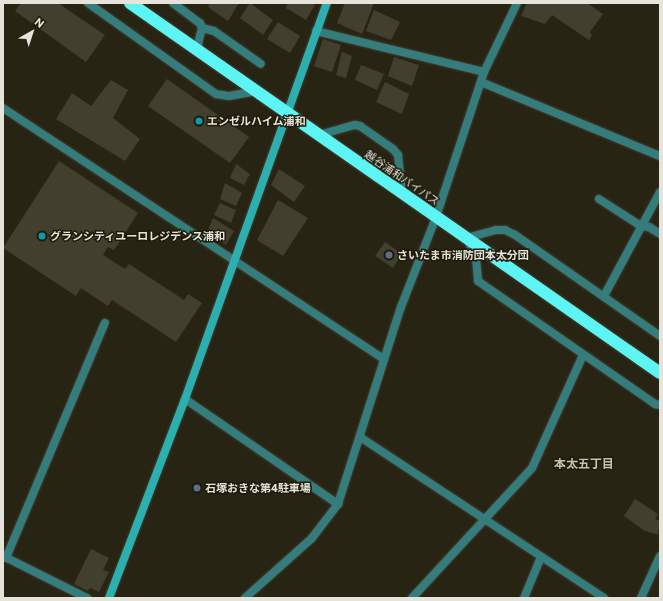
<!DOCTYPE html>
<meta charset="utf-8">
<style>
body{margin:0}
#map{position:relative;width:663px;height:601px;overflow:hidden;background:#282414;font-family:Commissioner,"Noto Sans JP",sans-serif}
div>[style]{position:absolute}
[style*='--x']{left:calc(var(--x)*1px);top:calc(var(--y)*1px);width:calc(var(--w)*1px);rotate:calc(var(--a)*1deg)}
.building>*{inset:0;background:#433f2e}
.roads{filter:drop-shadow(0 0 1px #433f30) drop-shadow(0 0 1px #433f30)}
.lane>*{height:8px;margin:-4px;padding:0 4px;transform-origin:4px;border-radius:4px;background:#357d7c}
.street>*{height:8px;margin:-4px;padding:0 4px;transform-origin:4px;border-radius:4px;background:#357d7c}
.secondary>*{height:8px;margin:-4px;padding:0 4px;transform-origin:4px;border-radius:4px;background:#2cb0af}
.highway>*{height:12px;margin:-6px;padding:0 6px;transform-origin:6px;border-radius:6px;background:#5df5f4}
.dots>*{width:11px;height:11px;translate:-50% -50%;box-sizing:border-box;border:2px solid #1e1b0b;border-radius:50%}
span{translate:-50% -50%;white-space:nowrap;text-align:center;line-height:1.15;-webkit-text-stroke:3px #1e1b0b;paint-order:stroke}
.poi-label{font-size:11px;color:#e6e4da;font-weight:700}
.left{translate:0 -50%;text-align:left}
.street-label{font-size:11px;color:#e6e4da}
.neighbourhood-label{font-size:12px;color:#c3c0ab;font-weight:700}
.frame{position:absolute;inset:0;border:4px solid #e6e4da;pointer-events:none}
.north{position:absolute;left:12px;top:12px;width:40px;height:40px;-webkit-text-stroke:3px #1e1b0b;paint-order:stroke;rotate:39deg;font-size:11px;font-weight:700;line-height:16px;text-align:center;color:#e6e4da}
.north::after{content:'';display:block;margin:auto;width:14px;height:18px;background:#e6e4da;clip-path:polygon(50% 0,100% 100%,50% 72%,0 100%)}
</style>
<div id="map">
<div class="building">
<div style="clip-path:polygon(21px 3px,58px 3px,105px 35px,86px 62px,15px 11px)"></div>
<div style="clip-path:polygon(210px 3px,239px 3px,228px 21px,208px 7px)"></div>
<div style="clip-path:polygon(250px 3px,273px 20px,263px 35px,240px 18px)"></div>
<div style="clip-path:polygon(288px 3px,312px 3px,315px 5px,306px 20px,286px 8px)"></div>
<div style="clip-path:polygon(345px 3px,374px 3px,362px 34px,337px 23px)"></div>
<div style="clip-path:polygon(527px 3px,587px 3px,603px 14px,590px 32px,592px 35px,589px 40px,552px 15px,545px 24px,521px 16px)"></div>
<div style="clip-path:polygon(374px 10px,400px 22px,391px 40px,366px 31px)"></div>
<div style="clip-path:polygon(278px 22px,300px 36px,290px 53px,267px 39px)"></div>
<div style="clip-path:polygon(323px 39px,341px 45px,332px 72px,314px 66px)"></div>
<div style="clip-path:polygon(342px 52px,352px 56px,346px 78px,336px 75px)"></div>
<div style="clip-path:polygon(394px 57px,419px 65px,412px 86px,388px 76px)"></div>
<div style="clip-path:polygon(361px 65px,384px 74px,377px 90px,355px 80px)"></div>
<div style="clip-path:polygon(167px 79px,249px 137px,230px 163px,148px 106px)"></div>
<div style="clip-path:polygon(111px 80px,128px 90px,113px 118px,140px 139px,125px 161px,56px 119px,72px 93px,91px 106px)"></div>
<div style="clip-path:polygon(385px 82px,409px 94px,402px 114px,376px 102px)"></div>
<div style="clip-path:polygon(59px 161px,138px 213px,114px 250px,108px 247px,103px 255px,125px 269px,129px 264px,184px 300px,188px 294px,202px 303px,176px 342px,112px 300px,108px 306px,81px 288px,76px 296px,3px 248px)"></div>
<div style="clip-path:polygon(236px 164px,250px 174px,244px 185px,230px 178px)"></div>
<div style="clip-path:polygon(279px 169px,305px 186px,294px 202px,271px 185px)"></div>
<div style="clip-path:polygon(225px 183px,242px 193px,236px 206px,220px 199px)"></div>
<div style="clip-path:polygon(278px 200px,308px 218px,283px 256px,257px 240px)"></div>
<div style="clip-path:polygon(220px 203px,236px 210px,231px 223px,214px 215px)"></div>
<div style="clip-path:polygon(213px 218px,234px 231px,226px 245px,207px 232px)"></div>
<div style="clip-path:polygon(385px 242px,402px 254px,393px 268px,375px 256px)"></div>
<div style="clip-path:polygon(635px 499px,658px 514px,655px 519px,660px 521px,658px 535px,645px 531px,624px 516px)"></div>
<div style="clip-path:polygon(91px 549px,109px 558px,103px 570px,109px 572px,99px 592px,90px 588px,88px 591px,74px 584px)"></div>
</div>
<div class="roads">
<div class="lane">
<div style="--x:599;--y:199;--w:50;--a:32.7"></div>
<div style="--x:641;--y:226;--w:8;--a:7"></div>
<div style="--x:649;--y:227;--w:13;--a:32"></div>
<div style="--x:6;--y:558;--w:255;--a:-67.2"></div>
</div>
<div class="street">
<div style="--x:88;--y:3;--w:157;--a:35.4"></div>
<div style="--x:216;--y:94;--w:13;--a:9"></div>
<div style="--x:229;--y:96;--w:27;--a:-10"></div>
<div style="--x:173;--y:3;--w:34;--a:37"></div>
<div style="--x:200;--y:23;--w:5;--a:68"></div>
<div style="--x:202;--y:28;--w:16;--a:104"></div>
<div style="--x:198;--y:44;--w:7;--a:82"></div>
<div style="--x:202;--y:28;--w:12;--a:14"></div>
<div style="--x:214;--y:31;--w:57;--a:35.1"></div>
<div style="--x:316;--y:31;--w:173;--a:13.7"></div>
<div style="--x:481;--y:82;--w:194;--a:22.5"></div>
<div style="--x:3;--y:108;--w:456;--a:33.4"></div>
<div style="--x:319;--y:135;--w:37;--a:-16"></div>
<div style="--x:355;--y:125;--w:5;--a:11"></div>
<div style="--x:360;--y:126;--w:40;--a:34.9"></div>
<div style="--x:393;--y:149;--w:8;--a:50"></div>
<div style="--x:398;--y:155;--w:38;--a:84"></div>
<div style="--x:604;--y:296;--w:118;--a:-61.7"></div>
<div style="--x:660;--y:336;--w:177;--a:-145.1"></div>
<div style="--x:515;--y:235;--w:11;--a:-153"></div>
<div style="--x:505;--y:230;--w:9;--a:180"></div>
<div style="--x:496;--y:230;--w:30;--a:165"></div>
<div style="--x:467;--y:238;--w:22;--a:66"></div>
<div style="--x:476;--y:258;--w:23;--a:85"></div>
<div style="--x:478;--y:281;--w:216;--a:34.8"></div>
<div style="--x:655;--y:404;--w:5;--a:11"></div>
<div style="--x:185;--y:399;--w:186;--a:34.5"></div>
<div style="--x:360;--y:437;--w:292;--a:33.4"></div>
<div style="--x:3;--y:556;--w:94;--a:26.6"></div>
<div style="--x:245;--y:598;--w:90;--a:-41.8"></div>
<div style="--x:312;--y:538;--w:43;--a:-52.6"></div>
<div style="--x:338;--y:504;--w:207;--a:-72.3"></div>
<div style="--x:401;--y:307;--w:97;--a:-68.7"></div>
<div style="--x:436;--y:217;--w:153;--a:-71.7"></div>
<div style="--x:484;--y:72;--w:76;--a:-64.4"></div>
<div style="--x:412;--y:598;--w:177;--a:-47.3"></div>
<div style="--x:532;--y:468;--w:124;--a:-65.7"></div>
<div style="--x:524;--y:598;--w:44;--a:-67.5"></div>
<div style="--x:641;--y:598;--w:46;--a:-65.7"></div>
</div>
<div class="secondary">
<div style="--x:109;--y:598;--w:213;--a:-69.1"></div>
<div style="--x:185;--y:399;--w:421;--a:-70.3"></div>
</div>
<div class="highway">
<div style="--x:130;--y:3;--w:646;--a:34.92"></div>
</div>
</div>
<div class="dots">
<div style="left:199px;top:121px;background:#0f9aa8"></div>
<div style="left:42px;top:236px;background:#0f9aa8"></div>
<div style="left:389px;top:255px;background:#5c6f8a"></div>
<div style="left:197px;top:488px;background:#5c6f8a"></div>
</div>
<div class="poi-label">
<span class="left" style="left:207px;top:121px">エンゼルハイム浦和</span>
<span class="left" style="left:50px;top:236px">グランシティユーロレジデンス浦和</span>
<span class="left" style="left:397px;top:255px">さいたま市消防団本太分団</span>
<span class="left" style="left:205px;top:488px">石塚おきな第4駐車場</span>
</div>
<div class="street-label">
<span style="left:402px;top:178px;rotate:35deg">越谷浦和バイパス</span>
</div>
<div class="neighbourhood-label">
<span style="left:584px;top:464px">本太五丁目</span>
</div>
<div class="frame"></div>
<div class="north">N</div>
</div>
